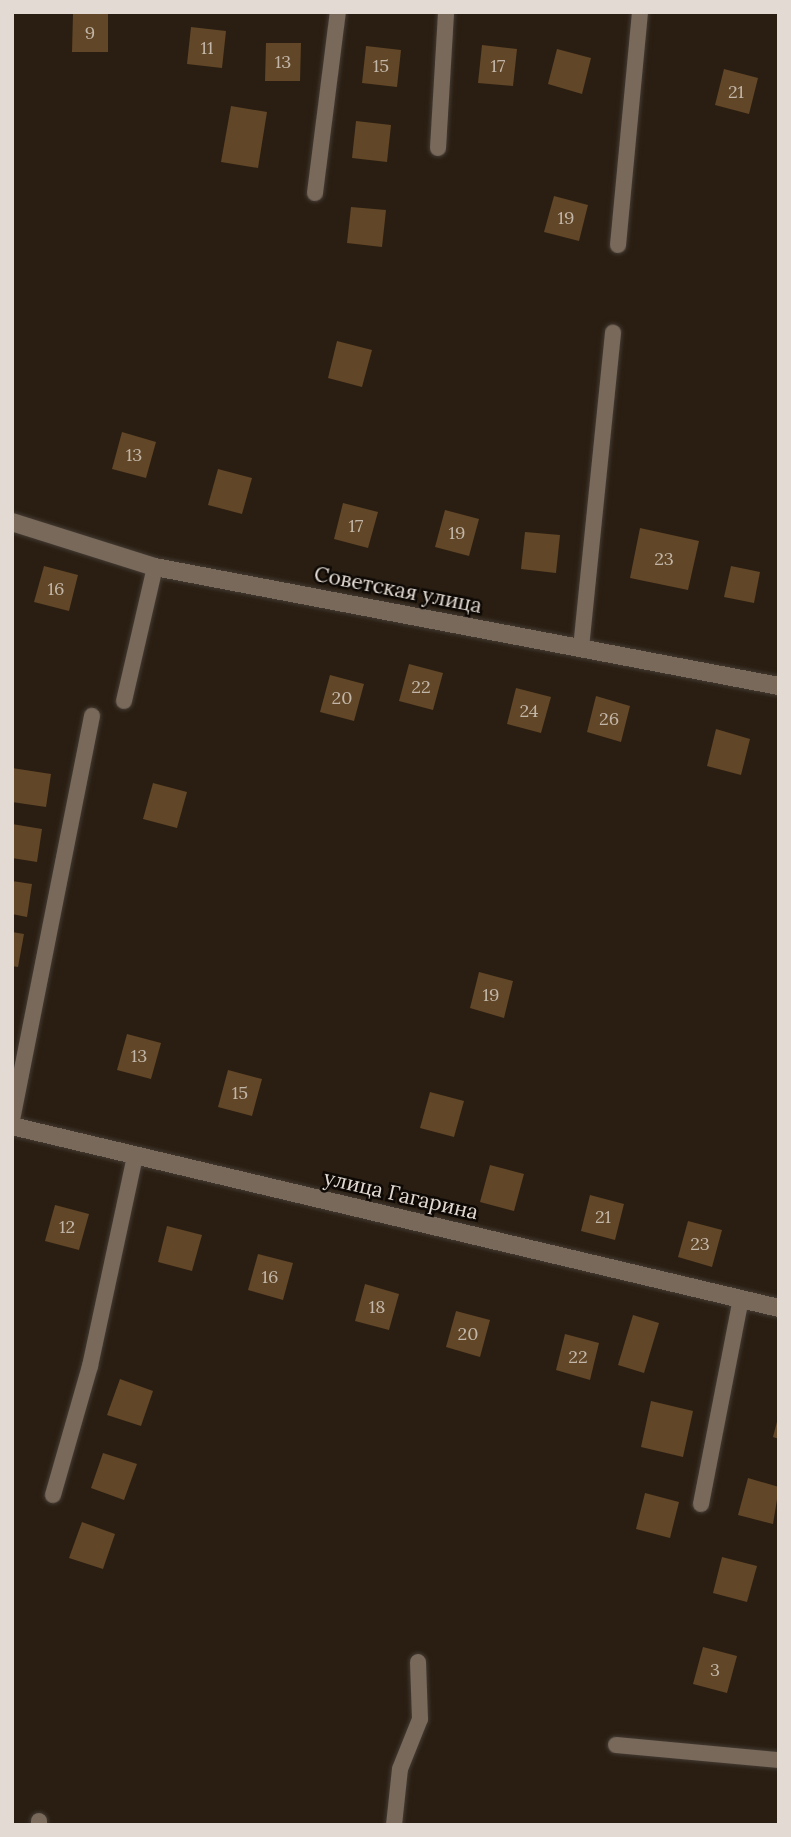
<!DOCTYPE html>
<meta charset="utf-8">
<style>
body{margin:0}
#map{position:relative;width:791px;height:1837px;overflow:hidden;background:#2a1e12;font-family:Lora,serif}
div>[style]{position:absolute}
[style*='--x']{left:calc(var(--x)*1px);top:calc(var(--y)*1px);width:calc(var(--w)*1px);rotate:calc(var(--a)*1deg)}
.building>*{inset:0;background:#614627}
.roads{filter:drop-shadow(0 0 2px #443b33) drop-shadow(0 0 2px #443b33)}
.service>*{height:16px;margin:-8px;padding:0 8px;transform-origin:8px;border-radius:8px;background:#78695b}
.minor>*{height:18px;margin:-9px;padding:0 9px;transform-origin:9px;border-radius:9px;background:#78695b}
span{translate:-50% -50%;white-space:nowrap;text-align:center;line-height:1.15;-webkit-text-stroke:5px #0e0905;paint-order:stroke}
.number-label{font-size:18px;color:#c2b6a8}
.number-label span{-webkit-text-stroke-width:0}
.street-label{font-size:21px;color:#e3dbd3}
.frame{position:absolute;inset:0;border:14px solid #e3dbd3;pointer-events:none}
</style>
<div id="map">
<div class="building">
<div style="clip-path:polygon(73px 14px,108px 14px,108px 52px,72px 52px)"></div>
<div style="clip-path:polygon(191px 27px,226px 31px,222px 68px,187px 64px)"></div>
<div style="clip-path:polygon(266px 43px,301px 43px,300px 81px,265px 81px)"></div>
<div style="clip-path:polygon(482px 45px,517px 49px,513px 86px,478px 83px)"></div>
<div style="clip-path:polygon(366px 46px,401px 50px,397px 87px,362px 83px)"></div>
<div style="clip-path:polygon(557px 49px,591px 58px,582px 94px,548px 84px)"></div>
<div style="clip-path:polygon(724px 69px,758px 78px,749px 114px,715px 105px)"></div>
<div style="clip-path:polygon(231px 106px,267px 112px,258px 168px,221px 162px)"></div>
<div style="clip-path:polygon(356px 121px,391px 125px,387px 162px,352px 158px)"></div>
<div style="clip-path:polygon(554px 196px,588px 205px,579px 241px,544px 232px)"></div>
<div style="clip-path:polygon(351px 207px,386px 210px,382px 247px,347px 243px)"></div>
<div style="clip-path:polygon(337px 341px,372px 350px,362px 387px,328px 378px)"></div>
<div style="clip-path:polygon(122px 432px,156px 442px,146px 478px,112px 469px)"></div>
<div style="clip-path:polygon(218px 469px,252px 478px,242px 514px,208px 505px)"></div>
<div style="clip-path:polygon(343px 503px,378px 512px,368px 548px,334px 539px)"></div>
<div style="clip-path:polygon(445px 510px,479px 519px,469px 556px,435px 547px)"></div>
<div style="clip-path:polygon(640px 528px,699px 541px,688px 590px,630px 578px)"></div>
<div style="clip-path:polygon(525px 532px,560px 535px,556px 573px,521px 569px)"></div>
<div style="clip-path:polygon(44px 566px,78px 575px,69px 611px,34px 602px)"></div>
<div style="clip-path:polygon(731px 566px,760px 572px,754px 603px,724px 597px)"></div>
<div style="clip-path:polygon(409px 664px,443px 673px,433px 710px,399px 701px)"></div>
<div style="clip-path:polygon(330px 675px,364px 684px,354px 721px,320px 712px)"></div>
<div style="clip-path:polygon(516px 688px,551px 697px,541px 733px,507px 724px)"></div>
<div style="clip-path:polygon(596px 696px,630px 706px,621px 742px,587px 732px)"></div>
<div style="clip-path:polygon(716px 729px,750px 739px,741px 775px,707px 766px)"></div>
<div style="clip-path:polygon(12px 768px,51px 774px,46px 807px,12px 802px)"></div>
<div style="clip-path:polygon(153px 783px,187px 792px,177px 828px,143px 819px)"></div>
<div style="clip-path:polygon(12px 824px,42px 829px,37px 862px,12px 858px)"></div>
<div style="clip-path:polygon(12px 881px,32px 884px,27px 917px,12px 914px)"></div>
<div style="clip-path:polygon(12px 932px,24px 934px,18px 967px,12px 966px)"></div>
<div style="clip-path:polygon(479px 972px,513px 981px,504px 1018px,470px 1008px)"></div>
<div style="clip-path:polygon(127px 1034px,161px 1043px,151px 1079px,117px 1070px)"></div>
<div style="clip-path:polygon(228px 1070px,262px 1079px,252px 1116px,218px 1107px)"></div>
<div style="clip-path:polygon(430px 1092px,464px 1101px,454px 1137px,420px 1128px)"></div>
<div style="clip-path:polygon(490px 1165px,524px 1174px,514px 1211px,480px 1202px)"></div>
<div style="clip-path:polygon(590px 1195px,624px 1204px,615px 1240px,581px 1231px)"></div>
<div style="clip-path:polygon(55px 1205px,89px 1214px,79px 1250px,45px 1241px)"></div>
<div style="clip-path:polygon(688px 1221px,722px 1230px,712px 1267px,678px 1257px)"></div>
<div style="clip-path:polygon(167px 1226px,202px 1235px,192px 1271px,158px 1262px)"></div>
<div style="clip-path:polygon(258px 1254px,293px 1263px,283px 1300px,248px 1290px)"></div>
<div style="clip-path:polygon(365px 1284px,399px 1294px,389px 1330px,355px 1321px)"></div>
<div style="clip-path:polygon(456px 1311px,490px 1320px,480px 1357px,446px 1347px)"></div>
<div style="clip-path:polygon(633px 1315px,659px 1323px,644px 1373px,618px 1365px)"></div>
<div style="clip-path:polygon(565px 1334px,599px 1343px,590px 1380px,556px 1370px)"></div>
<div style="clip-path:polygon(120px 1379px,153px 1391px,141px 1426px,107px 1415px)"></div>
<div style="clip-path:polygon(651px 1401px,693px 1411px,683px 1457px,641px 1447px)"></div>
<div style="clip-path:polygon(778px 1418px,779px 1419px,779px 1439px,773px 1437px)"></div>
<div style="clip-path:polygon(103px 1453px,137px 1464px,124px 1500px,91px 1488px)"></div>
<div style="clip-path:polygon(748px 1478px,779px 1487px,773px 1524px,738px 1515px)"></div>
<div style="clip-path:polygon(645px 1493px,679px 1502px,670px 1538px,636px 1529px)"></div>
<div style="clip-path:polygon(82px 1522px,115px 1534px,103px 1569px,69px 1558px)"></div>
<div style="clip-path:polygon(722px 1557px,757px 1566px,747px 1602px,713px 1593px)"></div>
<div style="clip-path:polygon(703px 1647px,737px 1656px,727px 1693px,693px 1684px)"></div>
</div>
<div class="roads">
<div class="service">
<div style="--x:438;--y:148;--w:136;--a:-86.6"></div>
<div style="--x:315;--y:193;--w:182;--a:-82.8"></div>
<div style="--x:618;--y:245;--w:234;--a:-84.6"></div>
<div style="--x:581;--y:648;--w:317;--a:-84.2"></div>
<div style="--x:124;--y:701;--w:138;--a:-77"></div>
<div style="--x:12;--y:1120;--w:412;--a:-78.8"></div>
<div style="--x:53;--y:1495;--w:134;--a:-74"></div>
<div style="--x:90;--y:1366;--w:215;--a:-77.9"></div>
<div style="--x:701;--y:1504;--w:209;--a:-79"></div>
<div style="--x:616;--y:1745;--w:164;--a:5.3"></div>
<div style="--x:39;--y:1825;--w:4;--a:-90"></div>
<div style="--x:394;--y:1825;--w:56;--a:-83.9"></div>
<div style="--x:400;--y:1769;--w:54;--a:-68.2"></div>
<div style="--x:420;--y:1719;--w:57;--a:-92"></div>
</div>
<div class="minor">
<div style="--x:12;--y:522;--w:150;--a:17.5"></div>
<div style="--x:155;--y:567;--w:635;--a:10.8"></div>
<div style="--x:12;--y:1126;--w:788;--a:13.35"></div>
</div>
</div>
<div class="number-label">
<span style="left:90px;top:33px">9</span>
<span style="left:207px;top:48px">11</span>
<span style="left:283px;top:62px">13</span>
<span style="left:381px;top:66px">15</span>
<span style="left:498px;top:66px">17</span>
<span style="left:736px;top:92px">21</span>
<span style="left:566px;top:218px">19</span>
<span style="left:134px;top:455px">13</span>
<span style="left:356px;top:526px">17</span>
<span style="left:457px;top:533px">19</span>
<span style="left:664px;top:559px">23</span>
<span style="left:56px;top:589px">16</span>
<span style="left:421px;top:687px">22</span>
<span style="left:342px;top:698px">20</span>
<span style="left:529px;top:711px">24</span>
<span style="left:609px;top:719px">26</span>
<span style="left:491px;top:995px">19</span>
<span style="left:139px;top:1056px">13</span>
<span style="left:240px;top:1093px">15</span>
<span style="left:603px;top:1217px">21</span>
<span style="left:67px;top:1227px">12</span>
<span style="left:700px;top:1244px">23</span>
<span style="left:270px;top:1277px">16</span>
<span style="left:377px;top:1307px">18</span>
<span style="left:468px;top:1334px">20</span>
<span style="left:578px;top:1357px">22</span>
<span style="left:715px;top:1670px">3</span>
</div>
<div class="street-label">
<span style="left:398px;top:590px;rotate:11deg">Советская улица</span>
<span style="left:401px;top:1195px;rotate:13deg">улица Гагарина</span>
</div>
<div class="frame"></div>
</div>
